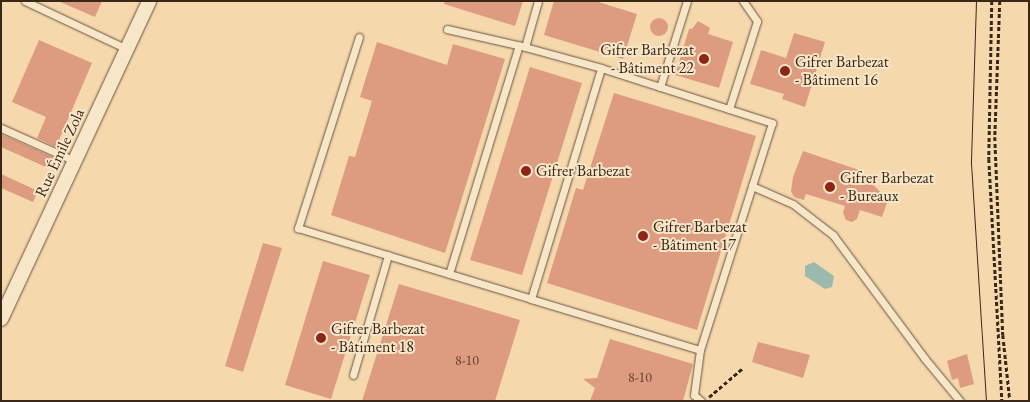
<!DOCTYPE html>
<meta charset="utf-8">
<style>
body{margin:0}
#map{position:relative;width:1030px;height:402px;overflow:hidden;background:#f5d8ab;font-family:"EB Garamond",serif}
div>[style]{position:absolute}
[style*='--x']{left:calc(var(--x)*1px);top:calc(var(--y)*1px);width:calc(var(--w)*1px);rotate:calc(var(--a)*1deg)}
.water>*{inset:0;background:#9cb9ad}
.building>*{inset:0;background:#dd9b80}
.round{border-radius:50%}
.path>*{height:2.5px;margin-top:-1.25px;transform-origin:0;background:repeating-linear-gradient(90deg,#392819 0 4px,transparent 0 6.5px)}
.roads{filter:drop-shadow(0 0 1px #68543e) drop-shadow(0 0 1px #68543e)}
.lane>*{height:7px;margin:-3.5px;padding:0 3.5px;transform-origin:3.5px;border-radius:3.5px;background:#f8e6c8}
.street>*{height:14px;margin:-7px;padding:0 7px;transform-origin:7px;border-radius:7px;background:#f8e6c8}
.tram>*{height:1px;margin:-0.5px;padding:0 0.5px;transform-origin:0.5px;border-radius:0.5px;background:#392819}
.dots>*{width:14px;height:14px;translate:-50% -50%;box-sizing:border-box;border:2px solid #f8e6c8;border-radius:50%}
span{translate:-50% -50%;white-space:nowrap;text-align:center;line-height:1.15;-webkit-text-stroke:4px #f8e6c8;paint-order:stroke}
.number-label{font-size:14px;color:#624533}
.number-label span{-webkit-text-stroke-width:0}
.poi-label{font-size:16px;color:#392819}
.right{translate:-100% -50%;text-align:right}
.left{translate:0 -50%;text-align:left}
.street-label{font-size:16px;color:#392819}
.frame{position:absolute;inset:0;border:2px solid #392819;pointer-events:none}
</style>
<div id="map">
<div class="water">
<div style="clip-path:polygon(814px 262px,834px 276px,832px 287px,825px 289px,805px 276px,805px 266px)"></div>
</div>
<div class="building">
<div style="clip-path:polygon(58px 1px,102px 1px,95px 17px)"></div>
<div style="clip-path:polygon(445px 1px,523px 1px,515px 26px,444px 4px)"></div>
<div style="clip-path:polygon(554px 1px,595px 1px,637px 14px,623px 59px,544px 35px)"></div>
<div class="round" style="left:650px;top:18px;width:18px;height:18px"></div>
<div style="clip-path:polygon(698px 21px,710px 28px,708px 34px,733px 42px,719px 88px,675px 75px,689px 29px,692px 29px)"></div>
<div style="clip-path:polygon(794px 33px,825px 42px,805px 107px,782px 99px,784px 94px,750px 84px,761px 50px,786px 58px)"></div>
<div style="clip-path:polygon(39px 40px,92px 63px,56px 147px,37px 138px,46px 117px,12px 102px)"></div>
<div style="clip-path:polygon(377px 42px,447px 65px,453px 44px,505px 59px,445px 253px,331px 215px,349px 156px,355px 157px,372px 101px,360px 97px)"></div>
<div style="clip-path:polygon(530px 67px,582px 83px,522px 275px,470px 260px)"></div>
<div style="clip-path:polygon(614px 93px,756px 136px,697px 330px,547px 283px,576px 188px,583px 190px)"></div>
<div style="clip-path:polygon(1px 134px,53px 157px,48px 168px,1px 147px)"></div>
<div style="clip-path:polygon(803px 151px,859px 170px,888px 200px,882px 217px,860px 210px,857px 219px,852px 222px,846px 220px,843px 213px,845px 206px,806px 194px,804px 200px,794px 197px,791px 191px,793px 177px)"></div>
<div style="clip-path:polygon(1px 174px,38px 191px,33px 202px,1px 188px)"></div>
<div style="clip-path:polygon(263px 243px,282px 248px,243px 372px,225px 366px)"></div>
<div style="clip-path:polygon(323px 261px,370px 275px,331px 399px,285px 385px)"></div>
<div style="clip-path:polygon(399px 284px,520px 320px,495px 401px,362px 401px)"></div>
<div style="clip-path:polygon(610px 339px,693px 364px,683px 401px,590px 401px,595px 388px,583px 379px,597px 378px)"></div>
<div style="clip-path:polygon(758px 342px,810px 355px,803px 378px,752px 362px)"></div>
<div style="clip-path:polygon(967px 354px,974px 384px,960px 388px,958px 378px,952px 380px,947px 361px)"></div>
</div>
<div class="path">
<div style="--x:992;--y:1;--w:158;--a:91.1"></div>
<div style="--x:989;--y:159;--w:242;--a:86.9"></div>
<div style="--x:1000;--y:1;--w:136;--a:92.1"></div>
<div style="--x:995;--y:137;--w:198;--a:87.7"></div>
<div style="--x:1003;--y:335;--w:66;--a:83.9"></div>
<div style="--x:709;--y:397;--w:45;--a:-40.5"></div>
</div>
<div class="roads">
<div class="lane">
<div style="--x:25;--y:1;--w:113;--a:25.2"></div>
<div style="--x:538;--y:1;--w:48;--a:105.8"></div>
<div style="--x:525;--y:47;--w:79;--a:15.4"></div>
<div style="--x:447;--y:29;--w:77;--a:12.8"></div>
<div style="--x:359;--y:37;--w:201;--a:107.7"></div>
<div style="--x:298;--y:228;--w:244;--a:16.9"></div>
<div style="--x:660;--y:87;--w:90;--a:-72.6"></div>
<div style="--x:729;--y:109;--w:92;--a:-72.3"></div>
<div style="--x:757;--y:21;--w:24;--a:-125"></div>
<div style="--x:1;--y:128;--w:81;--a:24"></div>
<div style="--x:449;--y:274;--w:239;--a:-73"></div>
<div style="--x:700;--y:350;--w:177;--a:-163.2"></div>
<div style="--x:531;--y:299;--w:241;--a:-73.1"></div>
<div style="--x:601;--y:68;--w:180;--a:17.8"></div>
<div style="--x:772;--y:123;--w:66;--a:107.6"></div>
<div style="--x:353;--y:375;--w:125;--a:-73.7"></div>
<div style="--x:701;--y:401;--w:9;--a:-139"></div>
<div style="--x:694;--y:395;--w:45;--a:-82.4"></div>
<div style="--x:700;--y:350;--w:172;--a:-72.4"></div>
<div style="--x:752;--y:186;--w:45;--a:23.7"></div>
<div style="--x:793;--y:204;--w:51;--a:37.8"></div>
<div style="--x:833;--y:235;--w:154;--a:53.4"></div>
<div style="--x:925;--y:359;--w:55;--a:50.2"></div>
</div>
<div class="street">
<div style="--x:1;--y:319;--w:351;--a:-65"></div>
</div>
</div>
<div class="tram">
<div style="--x:976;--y:1;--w:162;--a:91.8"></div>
<div style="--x:971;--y:163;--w:238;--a:86.4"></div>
</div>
<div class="dots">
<div style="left:704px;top:59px;background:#8f2418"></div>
<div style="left:785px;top:71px;background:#8f2418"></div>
<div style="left:526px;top:171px;background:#8f2418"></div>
<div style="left:830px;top:187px;background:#8f2418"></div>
<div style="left:643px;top:236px;background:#8f2418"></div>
<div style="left:321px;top:338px;background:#8f2418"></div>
</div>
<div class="number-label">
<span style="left:467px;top:360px">8-10</span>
<span style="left:640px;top:377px">8-10</span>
</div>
<div class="poi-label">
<span class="right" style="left:694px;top:59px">Gifrer Barbezat<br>- Bâtiment 22</span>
<span class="left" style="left:795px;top:71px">Gifrer Barbezat<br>- Bâtiment 16</span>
<span class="left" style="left:536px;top:171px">Gifrer Barbezat</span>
<span class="left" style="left:840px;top:187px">Gifrer Barbezat<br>- Bureaux</span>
<span class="left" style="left:653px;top:236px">Gifrer Barbezat<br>- Bâtiment 17</span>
<span class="left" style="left:331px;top:338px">Gifrer Barbezat<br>- Bâtiment 18</span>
</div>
<div class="street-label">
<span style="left:60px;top:153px;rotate:-65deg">Rue Émile Zola</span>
</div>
<div class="frame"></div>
</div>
